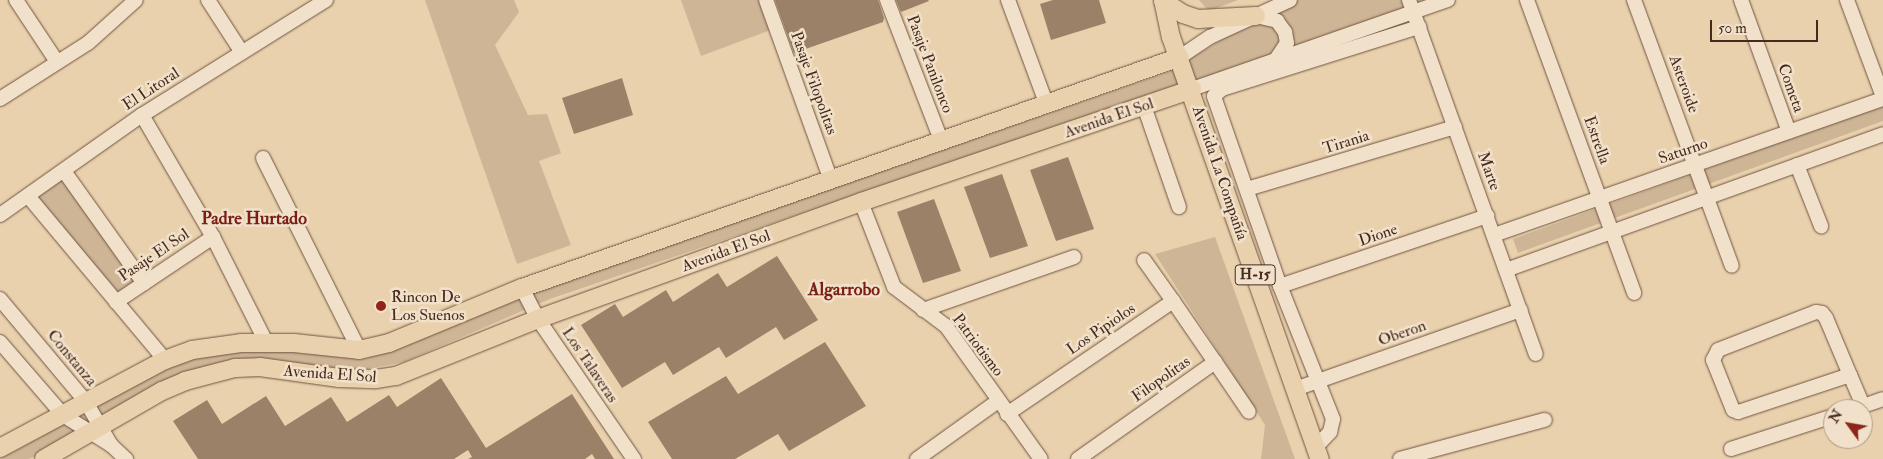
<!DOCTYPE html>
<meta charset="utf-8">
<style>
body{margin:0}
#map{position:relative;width:1883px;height:459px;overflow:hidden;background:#ead1ad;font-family:"IM FELL Double Pica",serif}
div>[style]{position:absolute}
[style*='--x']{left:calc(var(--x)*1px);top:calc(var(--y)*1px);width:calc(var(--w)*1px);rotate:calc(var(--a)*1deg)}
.green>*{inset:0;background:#ceb595}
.building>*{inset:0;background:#9b8168}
.roads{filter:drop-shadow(0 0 1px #6f5442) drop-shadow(0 0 1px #6f5442)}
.minor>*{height:14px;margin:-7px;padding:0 7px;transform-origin:7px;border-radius:7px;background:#f1e1ca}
.major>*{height:18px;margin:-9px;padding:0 9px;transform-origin:9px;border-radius:9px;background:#ead1ad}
.dots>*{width:14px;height:14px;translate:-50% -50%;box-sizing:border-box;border:2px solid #f1e1ca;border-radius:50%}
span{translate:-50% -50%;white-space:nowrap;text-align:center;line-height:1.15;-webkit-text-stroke:5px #f1e1ca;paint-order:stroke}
.shield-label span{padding:1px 4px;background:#f1e1ca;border:1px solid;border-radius:4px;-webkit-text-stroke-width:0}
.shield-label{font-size:15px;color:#462a1e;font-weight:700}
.street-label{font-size:16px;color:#462a1e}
.poi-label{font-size:16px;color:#462a1e}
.left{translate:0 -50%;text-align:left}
.neighbourhood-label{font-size:18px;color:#7a1f14;font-weight:700}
.north{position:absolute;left:1823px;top:399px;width:50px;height:50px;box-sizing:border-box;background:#f1e1ca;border:1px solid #ad9885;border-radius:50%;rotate:302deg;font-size:14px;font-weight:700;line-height:20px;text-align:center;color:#462a1e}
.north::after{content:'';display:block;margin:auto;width:18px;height:22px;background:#8f2418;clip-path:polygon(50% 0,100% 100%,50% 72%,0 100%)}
.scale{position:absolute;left:1710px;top:20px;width:108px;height:22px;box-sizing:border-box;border:2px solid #462a1e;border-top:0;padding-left:6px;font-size:15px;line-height:18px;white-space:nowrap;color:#462a1e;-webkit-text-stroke:4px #f1e1ca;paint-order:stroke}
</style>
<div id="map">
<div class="green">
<div style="clip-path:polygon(425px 0,514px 0,519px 12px,495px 45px,528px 115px,547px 114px,561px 153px,539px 161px,571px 245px,517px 264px)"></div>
<div style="clip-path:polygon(681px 0,771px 0,781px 26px,701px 56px)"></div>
<div style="clip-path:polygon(1199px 0,1238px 0,1209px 11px)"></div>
<div style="clip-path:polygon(1296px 0,1432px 0,1275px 56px,1179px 85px,550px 299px,404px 362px,356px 371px,224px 366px,29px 459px,0 459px,162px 370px,207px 353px,281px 348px,352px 355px,1171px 71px,1257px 17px)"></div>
<div style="clip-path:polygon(1883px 105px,1883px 121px,1518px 253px,1513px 239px)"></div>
<div style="clip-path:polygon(64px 171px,144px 283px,116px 302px,28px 196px)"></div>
<div style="clip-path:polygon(1215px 237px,1295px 459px,1261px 459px,1265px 425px,1155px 254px)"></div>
</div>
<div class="building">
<div style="clip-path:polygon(775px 0,878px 0,884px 18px,883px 22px,794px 53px)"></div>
<div style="clip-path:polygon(896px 0,928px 0,929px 1px,901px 12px)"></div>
<div style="clip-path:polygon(1053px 0,1099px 0,1106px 23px,1051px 40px,1040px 4px)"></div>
<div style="clip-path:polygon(622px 78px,633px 115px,574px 134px,562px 98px)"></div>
<div style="clip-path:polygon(1068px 157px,1094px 229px,1056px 241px,1030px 170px)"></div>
<div style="clip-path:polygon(1002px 174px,1028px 246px,990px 258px,964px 187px)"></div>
<div style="clip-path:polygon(934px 199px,961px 271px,923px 283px,897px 212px)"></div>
<div style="clip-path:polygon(777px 256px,818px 320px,784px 340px,776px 327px,726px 358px,719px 347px,673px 375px,665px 362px,622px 388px,581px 325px,615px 304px,623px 317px,666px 290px,673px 302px,718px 273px,727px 287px)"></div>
<div style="clip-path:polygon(825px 342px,866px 406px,789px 451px,778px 434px,735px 459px,672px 459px,648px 422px,726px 376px,738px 394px)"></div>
<div style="clip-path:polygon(441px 378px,486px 448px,572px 394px,614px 459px,595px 459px,592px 454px,585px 459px,468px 459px,472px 457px,468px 450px,454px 459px,198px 459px,173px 421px,207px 400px,222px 424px,266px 396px,285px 426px,331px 397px,347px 422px,389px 395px,397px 407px)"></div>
</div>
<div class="roads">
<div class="minor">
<div style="--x:16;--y:0;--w:74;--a:56.5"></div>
<div style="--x:208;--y:0;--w:61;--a:57.1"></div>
<div style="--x:766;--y:0;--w:189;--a:70.2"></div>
<div style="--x:887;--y:0;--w:150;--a:68.9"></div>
<div style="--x:1008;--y:0;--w:110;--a:69.7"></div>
<div style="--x:1409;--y:0;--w:376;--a:70.3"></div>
<div style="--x:1527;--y:0;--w:312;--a:69.9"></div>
<div style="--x:1634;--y:0;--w:283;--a:69.8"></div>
<div style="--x:1741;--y:0;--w:140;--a:70"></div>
<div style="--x:1847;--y:0;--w:103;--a:69.6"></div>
<div style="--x:1256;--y:16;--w:22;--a:13"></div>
<div style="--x:1277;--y:21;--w:14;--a:54"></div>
<div style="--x:1285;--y:32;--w:11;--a:80"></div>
<div style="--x:1287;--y:43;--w:18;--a:124"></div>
<div style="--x:1180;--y:57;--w:36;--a:-34"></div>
<div style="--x:1210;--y:37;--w:88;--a:-24.8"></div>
<div style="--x:1192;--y:89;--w:271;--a:-19.2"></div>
<div style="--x:0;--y:99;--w:104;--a:-32.5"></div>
<div style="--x:88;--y:43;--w:64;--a:-41.9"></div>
<div style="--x:1144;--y:106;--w:107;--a:70.9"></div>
<div style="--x:142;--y:115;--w:141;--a:59.8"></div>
<div style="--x:213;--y:237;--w:118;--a:63.2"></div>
<div style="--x:263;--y:158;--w:215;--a:63.4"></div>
<div style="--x:1797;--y:165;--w:66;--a:68.5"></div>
<div style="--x:64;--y:171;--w:138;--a:54.5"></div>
<div style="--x:1247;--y:189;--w:217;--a:-16.6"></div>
<div style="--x:28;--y:196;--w:214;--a:50.1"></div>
<div style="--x:861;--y:202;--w:91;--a:68.8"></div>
<div style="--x:894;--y:287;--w:65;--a:36.9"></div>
<div style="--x:946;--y:326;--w:163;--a:54.5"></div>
<div style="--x:0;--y:215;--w:174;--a:-35.2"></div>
<div style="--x:142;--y:115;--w:217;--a:-32"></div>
<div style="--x:1494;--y:235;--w:412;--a:-19.3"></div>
<div style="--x:1506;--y:270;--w:401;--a:-19.8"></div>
<div style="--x:1280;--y:286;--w:219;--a:-18.7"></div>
<div style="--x:522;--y:288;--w:35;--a:63"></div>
<div style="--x:538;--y:319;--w:170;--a:55.6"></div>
<div style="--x:0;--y:299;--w:134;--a:50.1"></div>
<div style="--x:86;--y:402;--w:50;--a:59.8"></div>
<div style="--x:1173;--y:301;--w:74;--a:55.5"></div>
<div style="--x:116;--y:302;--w:117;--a:-33.8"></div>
<div style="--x:923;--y:310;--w:160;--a:-19.3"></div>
<div style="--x:0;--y:342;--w:96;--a:49.2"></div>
<div style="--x:63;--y:415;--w:57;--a:32"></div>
<div style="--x:111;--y:445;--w:21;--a:43"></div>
<div style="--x:1850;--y:375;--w:118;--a:161.7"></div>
<div style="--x:1738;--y:412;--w:5;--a:-158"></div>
<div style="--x:1733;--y:410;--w:54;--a:-111.8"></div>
<div style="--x:1713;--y:360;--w:11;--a:-63"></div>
<div style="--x:1718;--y:350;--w:105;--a:-21.2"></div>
<div style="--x:1816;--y:312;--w:6;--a:9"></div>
<div style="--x:1822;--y:313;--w:6;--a:51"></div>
<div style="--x:1826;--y:318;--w:62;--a:67.2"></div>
<div style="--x:1850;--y:375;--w:34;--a:67"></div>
<div style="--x:1863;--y:406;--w:21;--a:-19"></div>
<div style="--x:1295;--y:389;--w:239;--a:-19.3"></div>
<div style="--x:1007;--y:414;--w:201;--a:-34.2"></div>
<div style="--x:1173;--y:301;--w:50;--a:-125.3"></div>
<div style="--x:1316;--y:447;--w:21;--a:-47"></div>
<div style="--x:1330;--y:432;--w:13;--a:-77"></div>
<div style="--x:1333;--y:419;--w:143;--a:-111.7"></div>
<div style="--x:1280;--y:286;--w:201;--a:-109.2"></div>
<div style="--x:1214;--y:96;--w:11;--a:-41"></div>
<div style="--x:1222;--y:89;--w:207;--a:-17.5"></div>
<div style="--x:1731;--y:449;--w:107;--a:-17.9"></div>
<div style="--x:917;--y:459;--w:100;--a:-35.6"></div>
<div style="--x:1078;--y:459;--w:168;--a:-35.3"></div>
<div style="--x:1215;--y:362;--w:60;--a:55.8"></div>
<div style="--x:1400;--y:459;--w:150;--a:-15.1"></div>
</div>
<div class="major">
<div style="--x:1163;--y:0;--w:38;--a:78"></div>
<div style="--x:1171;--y:37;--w:448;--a:70.6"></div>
<div style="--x:1163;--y:1;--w:24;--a:33"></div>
<div style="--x:1183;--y:14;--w:16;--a:18"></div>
<div style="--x:1198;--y:19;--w:58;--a:-3"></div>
<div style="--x:0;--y:448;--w:187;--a:-28.1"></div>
<div style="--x:165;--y:360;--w:29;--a:-20"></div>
<div style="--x:192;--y:350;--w:49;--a:-8.1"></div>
<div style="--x:241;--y:343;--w:53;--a:0"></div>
<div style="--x:294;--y:343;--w:65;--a:6.1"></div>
<div style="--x:359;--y:350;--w:31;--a:-13"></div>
<div style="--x:389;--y:343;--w:144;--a:-22.5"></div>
<div style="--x:522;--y:288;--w:697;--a:-19.34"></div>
<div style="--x:44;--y:459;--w:136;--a:-30"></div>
<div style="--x:162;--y:391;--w:25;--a:-23"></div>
<div style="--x:185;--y:381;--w:52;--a:-14.6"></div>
<div style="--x:235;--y:368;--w:25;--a:-2"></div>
<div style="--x:260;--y:367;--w:80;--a:7.9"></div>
<div style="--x:339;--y:378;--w:37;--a:2"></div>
<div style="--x:376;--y:379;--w:20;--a:-9"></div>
<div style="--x:396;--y:376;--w:153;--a:-21.9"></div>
<div style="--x:538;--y:319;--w:344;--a:-19.9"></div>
<div style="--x:861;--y:202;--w:350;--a:-18.8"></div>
</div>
</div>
<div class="dots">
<div style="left:381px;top:306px;background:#8f2418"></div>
</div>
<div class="shield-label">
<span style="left:1255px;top:275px">H-15</span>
</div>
<div class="street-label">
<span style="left:930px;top:64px;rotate:69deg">Pasaje Panilonco</span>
<span style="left:814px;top:83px;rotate:70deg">Pasaje Filopolitas</span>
<span style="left:1684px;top:84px;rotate:70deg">Asteroide</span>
<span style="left:1791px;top:88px;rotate:70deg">Cometa</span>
<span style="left:151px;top:89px;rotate:-33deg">El Litoral</span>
<span style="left:1109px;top:118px;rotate:-19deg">Avenida El Sol</span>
<span style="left:1597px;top:140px;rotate:70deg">Estrella</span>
<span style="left:1346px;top:142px;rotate:-17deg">Tirania</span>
<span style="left:1683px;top:151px;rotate:-19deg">Saturno</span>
<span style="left:1489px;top:171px;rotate:70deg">Marte</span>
<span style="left:1220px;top:173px;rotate:71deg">Avenida La Compañía</span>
<span style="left:1378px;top:235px;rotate:-19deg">Dione</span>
<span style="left:726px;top:251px;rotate:-20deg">Avenida El Sol</span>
<span style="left:154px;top:255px;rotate:-34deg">Pasaje El Sol</span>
<span style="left:1101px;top:329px;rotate:-34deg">Los Pipiolos</span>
<span style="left:1402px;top:333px;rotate:-19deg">Oberon</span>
<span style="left:978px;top:345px;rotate:53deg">Patriotismo</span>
<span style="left:72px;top:358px;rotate:50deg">Constanza</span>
<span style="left:590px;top:365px;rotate:56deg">Los Talaveras</span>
<span style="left:330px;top:374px;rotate:4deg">Avenida El Sol</span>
<span style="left:1161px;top:379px;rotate:-35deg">Filopolitas</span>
</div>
<div class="poi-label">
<span class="left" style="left:391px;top:306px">Rincon De<br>Los Suenos</span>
</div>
<div class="neighbourhood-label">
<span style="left:254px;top:219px">Padre Hurtado</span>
<span style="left:844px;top:290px">Algarrobo</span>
</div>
<div class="north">N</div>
<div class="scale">50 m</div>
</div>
